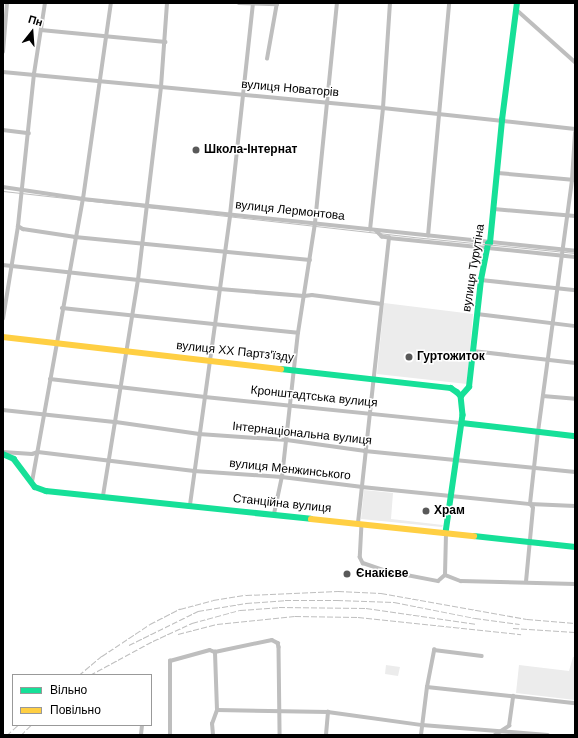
<!DOCTYPE html>
<meta charset="utf-8">
<style>
body{margin:0}
#map{position:relative;width:578px;height:738px;overflow:hidden;background:#fff;font-family:Arial,sans-serif}
div>[style]{position:absolute}
[style*='--x']{left:calc(var(--x)*1px);top:calc(var(--y)*1px);width:calc(var(--w)*1px);rotate:calc(var(--a)*1deg)}
.green>*{inset:0;background:#ececec}
.street>*{height:3.5px;margin:-1.75px;padding:0 1.75px;transform-origin:1.75px;border-radius:1.75px;background:#bebebe}
.fast>*{height:5.5px;margin:-2.75px;padding:0 2.75px;transform-origin:2.75px;border-radius:2.75px;background:#16e098}
.slow>*{height:5.5px;margin:-2.75px;padding:0 2.75px;transform-origin:2.75px;border-radius:2.75px;background:#ffcf43}
.tram>*{height:1px;margin:-0.5px;padding:0 0.5px;transform-origin:0.5px;border-radius:0.5px;background:#bebebe}
.rail>*{height:1px;margin-top:-0.5px;transform-origin:0;background:repeating-linear-gradient(90deg,#bebebe 0 6px,transparent 0 8px)}
.dots>*{width:11px;height:11px;translate:-50% -50%;box-sizing:border-box;border:2px solid #fff;border-radius:50%}
span{translate:-50% -50%;white-space:nowrap;text-align:center;line-height:1.15;-webkit-text-stroke:3px #fff;paint-order:stroke}
.street-label{font-size:12px;color:#000}
.poi-label{font-size:12px;color:#000;font-weight:700}
.left{translate:0 -50%;text-align:left}
.frame{position:absolute;inset:0;border:4px solid #000;pointer-events:none}
.legend{position:absolute;left:12px;top:674px;width:140px;height:52px;box-sizing:border-box;background:#fff;border:1px solid #999;margin:0;padding:5px 7px;list-style:none;font-size:12px;color:#000}
.legend li{display:flex;align-items:center;gap:8px;height:20px}
.legend b{width:20px;border:1px solid #999}
.north{position:absolute;left:12px;top:12px;width:40px;height:40px;-webkit-text-stroke:3px #fff;paint-order:stroke;rotate:17deg;font-size:11px;font-weight:700;line-height:16px;text-align:center;color:#000}
.north::after{content:'';display:block;margin:auto;width:14px;height:18px;background:#000;clip-path:polygon(50% 0,100% 100%,50% 72%,0 100%)}
</style>
<div id="map">
<div class="green">
<div style="clip-path:polygon(384px 303px,473px 314px,467px 384px,377px 374px)"></div>
<div style="clip-path:polygon(364px 490px,393px 493px,391px 519px,443px 525px,442px 527px,361px 519px)"></div>
<div style="clip-path:polygon(573px 657px,575px 657px,575px 700px,516px 693px,519px 665px,569px 671px)"></div>
<div style="clip-path:polygon(386px 665px,400px 667px,398px 676px,385px 674px)"></div>
</div>
<div class="street">
<div style="--x:239;--y:3;--w:38;--a:2"></div>
<div style="--x:517;--y:10;--w:78;--a:41.9"></div>
<div style="--x:41;--y:30;--w:125;--a:5.5"></div>
<div style="--x:3;--y:52;--w:49;--a:-85.3"></div>
<div style="--x:267;--y:59;--w:57;--a:-79.9"></div>
<div style="--x:3;--y:72;--w:382;--a:5.4"></div>
<div style="--x:383;--y:108;--w:193;--a:6.2"></div>
<div style="--x:3;--y:130;--w:26;--a:7"></div>
<div style="--x:498;--y:173;--w:77;--a:5.2"></div>
<div style="--x:3;--y:187;--w:81;--a:8.5"></div>
<div style="--x:83;--y:199;--w:495;--a:6"></div>
<div style="--x:494;--y:209;--w:81;--a:4.9"></div>
<div style="--x:18;--y:226;--w:6;--a:31"></div>
<div style="--x:23;--y:229;--w:53;--a:8.7"></div>
<div style="--x:75;--y:237;--w:236;--a:5.6"></div>
<div style="--x:370;--y:230;--w:123;--a:-83.9"></div>
<div style="--x:383;--y:108;--w:105;--a:-86.2"></div>
<div style="--x:428;--y:236;--w:234;--a:-84.8"></div>
<div style="--x:389;--y:238;--w:187;--a:5.8"></div>
<div style="--x:3;--y:265;--w:218;--a:6.3"></div>
<div style="--x:220;--y:289;--w:84;--a:4.8"></div>
<div style="--x:304;--y:296;--w:8;--a:-7"></div>
<div style="--x:312;--y:295;--w:70;--a:7.4"></div>
<div style="--x:481;--y:280;--w:95;--a:6.1"></div>
<div style="--x:62;--y:308;--w:237;--a:6"></div>
<div style="--x:477;--y:314;--w:99;--a:7"></div>
<div style="--x:3;--y:319;--w:94;--a:-80.8"></div>
<div style="--x:18;--y:226;--w:153;--a:-84"></div>
<div style="--x:34;--y:74;--w:72;--a:-81.2"></div>
<div style="--x:473;--y:351;--w:103;--a:6.7"></div>
<div style="--x:50;--y:379;--w:156;--a:6.6"></div>
<div style="--x:205;--y:397;--w:258;--a:5.8"></div>
<div style="--x:543;--y:396;--w:32;--a:5"></div>
<div style="--x:3;--y:410;--w:114;--a:6.1"></div>
<div style="--x:116;--y:422;--w:84;--a:8.2"></div>
<div style="--x:199;--y:434;--w:88;--a:3.9"></div>
<div style="--x:287;--y:440;--w:79;--a:8"></div>
<div style="--x:365;--y:451;--w:211;--a:5.7"></div>
<div style="--x:3;--y:452;--w:29;--a:4"></div>
<div style="--x:32;--y:454;--w:6;--a:-18"></div>
<div style="--x:38;--y:452;--w:157;--a:6.9"></div>
<div style="--x:194;--y:471;--w:88;--a:3.9"></div>
<div style="--x:282;--y:477;--w:81;--a:7.1"></div>
<div style="--x:362;--y:487;--w:169;--a:5.8"></div>
<div style="--x:530;--y:504;--w:45;--a:2.5"></div>
<div style="--x:32;--y:482;--w:288;--a:-79.8"></div>
<div style="--x:83;--y:199;--w:198;--a:-81.9"></div>
<div style="--x:103;--y:496;--w:219;--a:-80.8"></div>
<div style="--x:138;--y:280;--w:194;--a:-83.2"></div>
<div style="--x:161;--y:87;--w:84;--a:-85.9"></div>
<div style="--x:190;--y:505;--w:293;--a:-82.1"></div>
<div style="--x:230;--y:215;--w:213;--a:-83.8"></div>
<div style="--x:274;--y:514;--w:38;--a:-78"></div>
<div style="--x:282;--y:477;--w:145;--a:-83.7"></div>
<div style="--x:298;--y:333;--w:111;--a:-81.2"></div>
<div style="--x:315;--y:223;--w:221;--a:-84.3"></div>
<div style="--x:358;--y:523;--w:287;--a:-83.8"></div>
<div style="--x:389;--y:238;--w:7;--a:-172"></div>
<div style="--x:382;--y:237;--w:8;--a:-135"></div>
<div style="--x:362;--y:524;--w:33;--a:93"></div>
<div style="--x:360;--y:557;--w:7;--a:63"></div>
<div style="--x:363;--y:563;--w:24;--a:19"></div>
<div style="--x:386;--y:571;--w:53;--a:10.9"></div>
<div style="--x:438;--y:581;--w:9;--a:-41"></div>
<div style="--x:445;--y:575;--w:17;--a:21"></div>
<div style="--x:461;--y:581;--w:114;--a:1.5"></div>
<div style="--x:445;--y:575;--w:42;--a:-88.6"></div>
<div style="--x:526;--y:582;--w:74;--a:-84.6"></div>
<div style="--x:533;--y:508;--w:5;--a:-127"></div>
<div style="--x:530;--y:504;--w:72;--a:-83.7"></div>
<div style="--x:538;--y:432;--w:254;--a:-82.3"></div>
<div style="--x:572;--y:180;--w:47;--a:-86.3"></div>
<div style="--x:427;--y:687;--w:149;--a:6.2"></div>
<div style="--x:217;--y:710;--w:111;--a:1"></div>
<div style="--x:328;--y:712;--w:95;--a:7.9"></div>
<div style="--x:422;--y:725;--w:126;--a:4.5"></div>
<div style="--x:141;--y:735;--w:10;--a:-84"></div>
<div style="--x:170;--y:735;--w:74;--a:-90"></div>
<div style="--x:170;--y:661;--w:41;--a:-15.4"></div>
<div style="--x:210;--y:650;--w:5;--a:22"></div>
<div style="--x:215;--y:652;--w:58;--a:-11.9"></div>
<div style="--x:272;--y:640;--w:7;--a:27"></div>
<div style="--x:278;--y:643;--w:4;--a:76"></div>
<div style="--x:279;--y:647;--w:88;--a:89.3"></div>
<div style="--x:213;--y:735;--w:11;--a:-95"></div>
<div style="--x:212;--y:724;--w:15;--a:-70"></div>
<div style="--x:217;--y:710;--w:58;--a:-92"></div>
<div style="--x:326;--y:735;--w:23;--a:-85"></div>
<div style="--x:421;--y:735;--w:48;--a:-82.9"></div>
<div style="--x:427;--y:687;--w:38;--a:-79"></div>
<div style="--x:434;--y:650;--w:48;--a:7.1"></div>
<div style="--x:495;--y:735;--w:17;--a:-33"></div>
<div style="--x:509;--y:726;--w:30;--a:-82"></div>
</div>
<div class="fast">
<div style="--x:281;--y:369;--w:171;--a:6.4"></div>
<div style="--x:451;--y:388;--w:7;--a:34"></div>
<div style="--x:457;--y:392;--w:6;--a:45"></div>
<div style="--x:461;--y:396;--w:19;--a:84"></div>
<div style="--x:463;--y:415;--w:119;--a:98.2"></div>
<div style="--x:461;--y:396;--w:12;--a:-48"></div>
<div style="--x:469;--y:387;--w:108;--a:-83.6"></div>
<div style="--x:481;--y:280;--w:37;--a:-79"></div>
<div style="--x:488;--y:244;--w:2;--a:-27"></div>
<div style="--x:490;--y:243;--w:124;--a:-84.4"></div>
<div style="--x:502;--y:120;--w:118;--a:-82.7"></div>
<div style="--x:462;--y:423;--w:114;--a:6.6"></div>
<div style="--x:3;--y:454;--w:12;--a:24"></div>
<div style="--x:14;--y:459;--w:35;--a:53"></div>
<div style="--x:35;--y:487;--w:12;--a:20"></div>
<div style="--x:46;--y:491;--w:266;--a:6"></div>
<div style="--x:474;--y:536;--w:102;--a:6.2"></div>
</div>
<div class="slow">
<div style="--x:3;--y:337;--w:280;--a:6.6"></div>
<div style="--x:311;--y:519;--w:164;--a:6"></div>
</div>
<div class="tram">
<div style="--x:3;--y:191;--w:413;--a:6.4"></div>
<div style="--x:413;--y:237;--w:163;--a:5.6"></div>
</div>
<div class="rail">
<div style="--x:513;--y:628;--w:62;--a:3.7"></div>
<div style="--x:178;--y:634;--w:40;--a:-14.4"></div>
<div style="--x:217;--y:624;--w:78;--a:-5.9"></div>
<div style="--x:295;--y:616;--w:63;--a:0.9"></div>
<div style="--x:358;--y:617;--w:164;--a:6"></div>
<div style="--x:129;--y:645;--w:77;--a:-26.2"></div>
<div style="--x:198;--y:611;--w:49;--a:-9.5"></div>
<div style="--x:246;--y:603;--w:39;--a:-4"></div>
<div style="--x:285;--y:600;--w:52;--a:0"></div>
<div style="--x:337;--y:600;--w:57;--a:2"></div>
<div style="--x:394;--y:602;--w:83;--a:11.2"></div>
<div style="--x:475;--y:618;--w:45;--a:7.6"></div>
<div style="--x:79;--y:675;--w:30;--a:-40"></div>
<div style="--x:102;--y:656;--w:58;--a:-33.7"></div>
<div style="--x:150;--y:624;--w:34;--a:-27"></div>
<div style="--x:180;--y:609;--w:34;--a:-15"></div>
<div style="--x:213;--y:600;--w:33;--a:-9"></div>
<div style="--x:246;--y:595;--w:92;--a:-2.5"></div>
<div style="--x:338;--y:591;--w:43;--a:2.7"></div>
<div style="--x:381;--y:593;--w:148;--a:10.1"></div>
<div style="--x:527;--y:619;--w:48;--a:4.8"></div>
<div style="--x:90;--y:675;--w:72;--a:-28.4"></div>
<div style="--x:153;--y:641;--w:43;--a:-24.8"></div>
<div style="--x:192;--y:623;--w:50;--a:-15.2"></div>
<div style="--x:240;--y:610;--w:39;--a:-4"></div>
<div style="--x:279;--y:607;--w:87;--a:0.7"></div>
<div style="--x:366;--y:608;--w:112;--a:8.2"></div>
<div style="--x:7;--y:735;--w:15;--a:-42"></div>
<div style="--x:21;--y:735;--w:14;--a:-45"></div>
</div>
<div class="dots">
<div style="left:196px;top:150px;background:#595959"></div>
<div style="left:409px;top:357px;background:#595959"></div>
<div style="left:426px;top:511px;background:#595959"></div>
<div style="left:347px;top:574px;background:#595959"></div>
</div>
<div class="street-label">
<span style="left:290px;top:89px;rotate:5deg">вулиця Новаторів</span>
<span style="left:290px;top:211px;rotate:6deg">вулиця Лермонтова</span>
<span style="left:474px;top:268px;rotate:-81deg">вулиця Турутіна</span>
<span style="left:235px;top:352px;rotate:6deg">вулиця XX Партз'їзду</span>
<span style="left:314px;top:397px;rotate:6deg">Кронштадтська вулиця</span>
<span style="left:302px;top:434px;rotate:6deg">Інтернаціональна вулиця</span>
<span style="left:290px;top:470px;rotate:6deg">вулиця Менжинського</span>
<span style="left:282px;top:504px;rotate:6deg">Станційна вулиця</span>
</div>
<div class="poi-label">
<span class="left" style="left:204px;top:150px">Школа-Інтернат</span>
<span class="left" style="left:417px;top:357px">Гуртожиток</span>
<span class="left" style="left:434px;top:511px">Храм</span>
<span class="left" style="left:356px;top:574px">Єнакієве</span>
</div>
<div class="frame"></div>
<ul class="legend">
<li><b style="height:5px;background:#16e098"></b>Вільно</li>
<li><b style="height:5px;background:#ffcf43"></b>Повільно</li>
</ul>
<div class="north">Пн</div>
</div>
